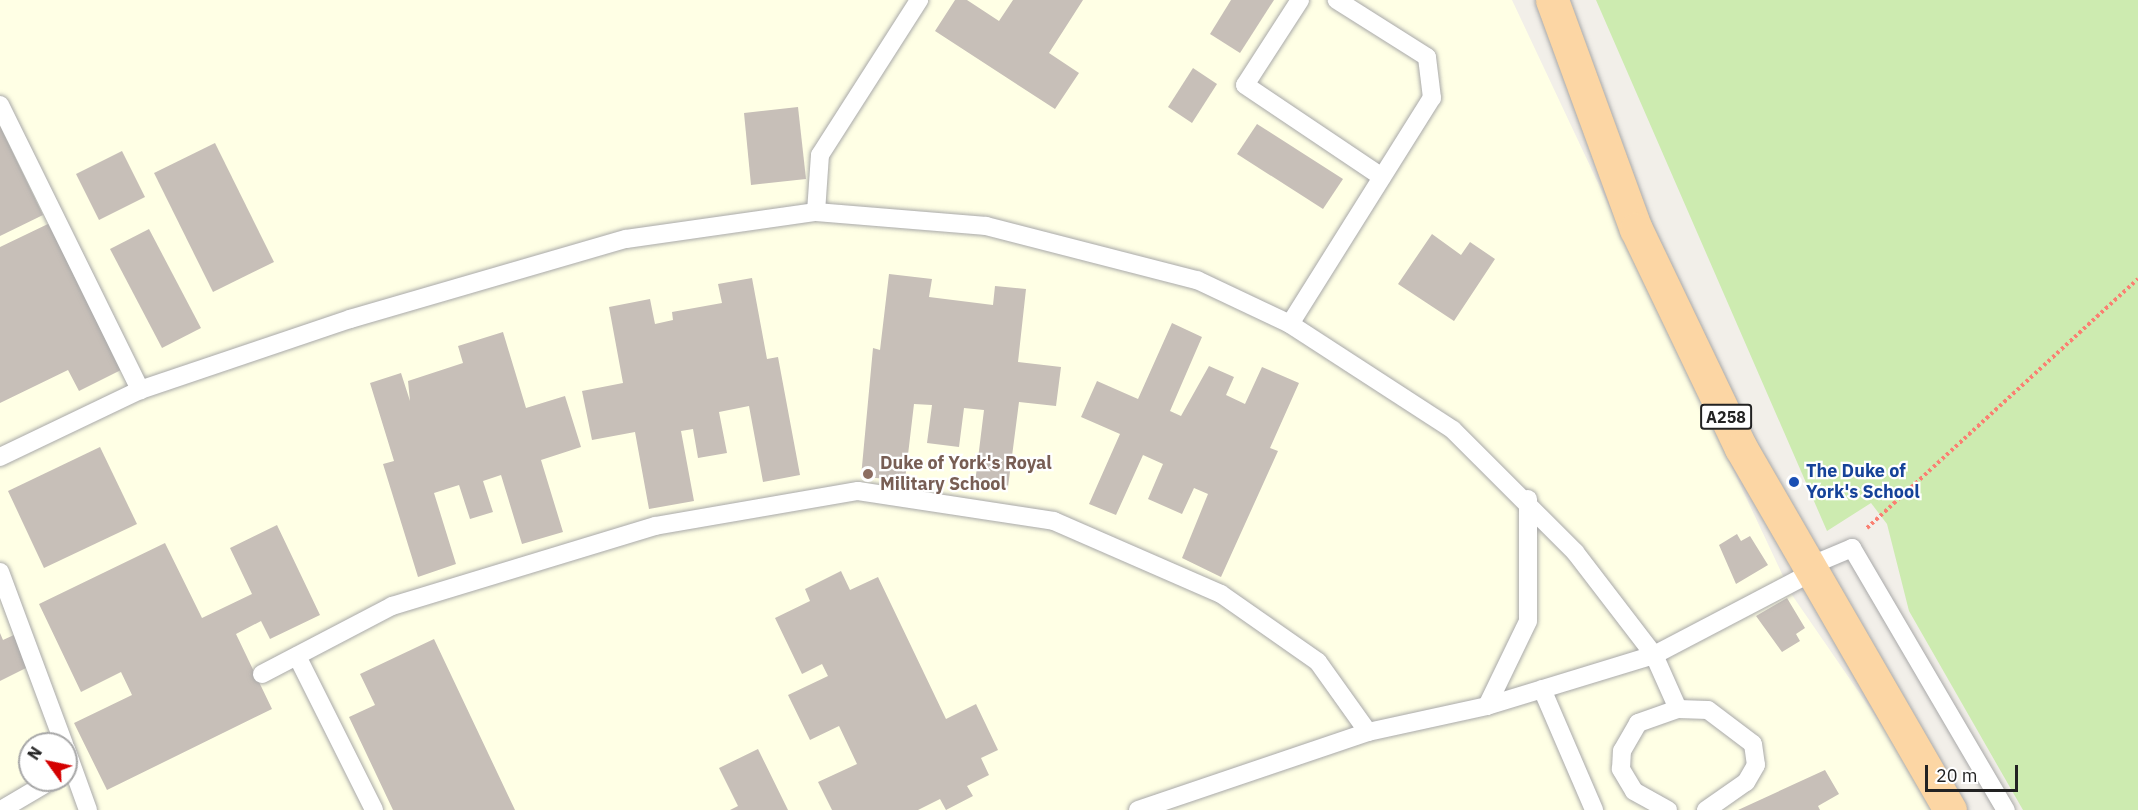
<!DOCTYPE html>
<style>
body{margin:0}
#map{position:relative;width:2138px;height:810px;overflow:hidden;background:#f2efe9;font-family:"IBM Plex Sans",sans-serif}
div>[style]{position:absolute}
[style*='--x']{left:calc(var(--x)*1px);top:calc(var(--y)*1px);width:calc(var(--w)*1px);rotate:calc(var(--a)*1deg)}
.education>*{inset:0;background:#ffffe5}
.grass>*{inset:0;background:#cdebb0}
.building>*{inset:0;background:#c7bfb8}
.path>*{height:4px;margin-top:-2px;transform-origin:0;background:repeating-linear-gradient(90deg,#fa8072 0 3px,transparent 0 6px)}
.roads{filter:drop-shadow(0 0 2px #a9a9a9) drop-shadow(0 0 2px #a9a9a9)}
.service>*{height:18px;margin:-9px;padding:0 9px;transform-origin:9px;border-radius:9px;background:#fff}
.primary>*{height:33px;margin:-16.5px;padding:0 16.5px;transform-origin:16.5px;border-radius:16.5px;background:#fcd6a4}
.dots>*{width:16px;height:16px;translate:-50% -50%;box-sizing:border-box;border:3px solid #fff;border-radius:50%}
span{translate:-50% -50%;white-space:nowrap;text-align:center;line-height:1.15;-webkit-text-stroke:4.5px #fff;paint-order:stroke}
.shield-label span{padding:2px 4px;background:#fff;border:2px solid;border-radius:4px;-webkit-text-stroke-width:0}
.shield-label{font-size:16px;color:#222;font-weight:700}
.education-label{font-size:18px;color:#785e54;font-weight:700}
.left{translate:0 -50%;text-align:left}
.transit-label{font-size:18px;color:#164399;font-weight:700}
.north{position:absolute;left:18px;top:732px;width:60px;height:60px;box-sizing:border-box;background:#fff;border:2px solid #a7a7a7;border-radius:50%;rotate:303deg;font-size:16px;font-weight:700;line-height:24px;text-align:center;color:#222}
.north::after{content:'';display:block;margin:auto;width:21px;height:27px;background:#d40000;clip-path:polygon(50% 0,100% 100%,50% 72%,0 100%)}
.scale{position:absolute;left:1925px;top:765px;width:93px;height:27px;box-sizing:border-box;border:3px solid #222;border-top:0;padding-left:8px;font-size:18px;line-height:21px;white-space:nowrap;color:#222;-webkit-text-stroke:4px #fff;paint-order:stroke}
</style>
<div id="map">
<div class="education">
<div style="clip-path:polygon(evenodd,0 0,1512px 0,1792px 595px,1940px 810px,0 810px,0 0,30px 744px,66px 744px,66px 780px,30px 780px,30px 744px)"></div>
</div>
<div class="grass">
<div style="clip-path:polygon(1596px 0,2138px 0,2138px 810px,2023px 810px,1909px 611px,1887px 524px,1871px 503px,1827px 531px)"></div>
</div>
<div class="building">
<div style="clip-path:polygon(955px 0,967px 0,999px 21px,1013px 0,1083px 0,1049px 53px,1079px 73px,1055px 109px,935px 31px)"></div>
<div style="clip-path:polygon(1231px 0,1274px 0,1240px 53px,1210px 34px)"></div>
<div style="clip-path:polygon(1193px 68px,1217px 84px,1192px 123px,1168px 107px)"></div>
<div style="clip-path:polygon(798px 107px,806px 179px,751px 185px,744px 113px)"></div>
<div style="clip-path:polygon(1257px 124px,1343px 179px,1323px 209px,1237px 154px)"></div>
<div style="clip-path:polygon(0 126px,43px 215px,0 236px)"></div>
<div style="clip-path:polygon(215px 143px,274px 262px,213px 292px,154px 173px)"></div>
<div style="clip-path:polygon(122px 151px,145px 197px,99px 220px,76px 174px)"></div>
<div style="clip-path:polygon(50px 223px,121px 370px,79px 391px,68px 370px,0 403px,0 247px)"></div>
<div style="clip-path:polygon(149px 229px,201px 328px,162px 348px,110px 249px)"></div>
<div style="clip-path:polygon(1432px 234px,1461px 255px,1470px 242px,1495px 259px,1454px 321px,1398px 284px)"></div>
<div style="clip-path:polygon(889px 274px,932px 279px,929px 297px,993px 305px,995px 286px,1026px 289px,1018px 362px,1061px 367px,1056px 406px,1019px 402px,1008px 487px,975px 483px,984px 410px,964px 408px,959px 447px,927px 443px,932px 405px,914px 404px,905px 480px,861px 477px,873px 348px,880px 350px)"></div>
<div style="clip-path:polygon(752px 278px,767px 359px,778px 357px,800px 475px,763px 482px,749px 406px,719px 412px,727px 453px,698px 458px,693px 429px,681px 431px,694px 501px,649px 509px,635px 432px,592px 440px,582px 391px,623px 383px,609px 307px,650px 299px,655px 324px,673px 320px,672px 312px,722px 303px,718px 284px)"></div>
<div style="clip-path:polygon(1172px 323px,1202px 337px,1170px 411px,1181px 416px,1209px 366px,1234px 377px,1226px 395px,1245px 404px,1262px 367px,1299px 383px,1270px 448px,1278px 451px,1221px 577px,1182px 558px,1208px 494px,1194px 488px,1182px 514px,1148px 499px,1163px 464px,1143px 455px,1116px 515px,1089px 504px,1120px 434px,1081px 417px,1097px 381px,1138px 399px)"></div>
<div style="clip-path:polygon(503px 332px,526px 408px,565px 396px,581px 447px,541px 460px,563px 532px,522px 544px,501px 475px,483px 481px,493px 512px,470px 519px,459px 485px,434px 493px,456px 564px,418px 577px,383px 464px,394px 461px,370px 383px,401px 373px,410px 401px,408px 381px,463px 363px,458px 346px)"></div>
<div style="clip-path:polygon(100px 447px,137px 524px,44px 568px,8px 491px)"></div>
<div style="clip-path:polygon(277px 525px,320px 615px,270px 639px,261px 621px,236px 634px,272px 709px,107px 790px,74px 723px,132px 695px,121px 672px,81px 692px,39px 604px,165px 543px,202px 618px,252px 594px,230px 548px)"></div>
<div style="clip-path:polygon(1737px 534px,1741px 541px,1750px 536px,1768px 565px,1736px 584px,1719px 545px)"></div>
<div style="clip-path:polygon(841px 571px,850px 590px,878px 577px,946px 719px,976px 704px,998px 750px,981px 758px,989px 775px,967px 786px,973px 796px,946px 810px,940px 799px,918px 810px,832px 810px,818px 782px,857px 764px,839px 726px,810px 740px,788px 695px,828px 676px,822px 664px,802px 674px,775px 618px,810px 601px,805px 589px)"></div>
<div style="clip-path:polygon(1787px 598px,1805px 628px,1796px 634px,1800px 641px,1782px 652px,1756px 616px)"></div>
<div style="clip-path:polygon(0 633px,3px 640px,16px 634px,32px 665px,0 681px)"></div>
<div style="clip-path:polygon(434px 639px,515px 810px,393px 810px,349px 717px,375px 705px,360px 674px)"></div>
<div style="clip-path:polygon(758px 749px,788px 810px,730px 810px,738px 806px,719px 768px)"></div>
<div style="clip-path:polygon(1825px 770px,1839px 794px,1818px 806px,1820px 810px,1738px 810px)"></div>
</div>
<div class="path">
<div style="--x:1867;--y:528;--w:368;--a:-42.6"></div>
</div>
<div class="roads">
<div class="service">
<div style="--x:1300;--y:0;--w:101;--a:122.9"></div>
<div style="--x:1245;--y:85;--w:165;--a:33.9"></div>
<div style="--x:0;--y:105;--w:318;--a:63.8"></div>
<div style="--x:816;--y:212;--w:57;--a:-86"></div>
<div style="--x:820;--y:155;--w:184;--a:-57.4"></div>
<div style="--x:1290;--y:324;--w:267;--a:-57.9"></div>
<div style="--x:1432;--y:98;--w:41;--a:-97"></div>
<div style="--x:1427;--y:57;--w:107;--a:-147.7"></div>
<div style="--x:0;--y:457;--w:155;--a:-25.6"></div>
<div style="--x:140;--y:390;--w:222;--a:-18.7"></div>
<div style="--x:350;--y:319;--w:287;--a:-16.2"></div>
<div style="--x:626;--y:239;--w:192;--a:-8.1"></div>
<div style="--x:816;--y:212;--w:171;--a:4.7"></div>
<div style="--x:986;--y:226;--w:218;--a:14.4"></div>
<div style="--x:1197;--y:280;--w:103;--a:25.3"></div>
<div style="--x:1290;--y:324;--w:194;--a:33"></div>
<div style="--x:1453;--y:430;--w:173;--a:45"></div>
<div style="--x:1575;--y:552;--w:130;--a:52.5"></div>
<div style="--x:1654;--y:655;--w:59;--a:66"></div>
<div style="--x:1807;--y:567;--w:49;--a:-22.9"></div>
<div style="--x:1852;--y:548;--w:304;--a:59.6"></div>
<div style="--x:0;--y:572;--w:184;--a:69.6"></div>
<div style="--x:297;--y:656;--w:172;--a:63.4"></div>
<div style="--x:262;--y:674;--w:147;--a:-27.6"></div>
<div style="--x:392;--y:606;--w:275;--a:-16.9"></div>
<div style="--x:655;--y:526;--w:206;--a:-9.8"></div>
<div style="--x:858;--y:491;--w:198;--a:8.7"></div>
<div style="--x:1054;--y:521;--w:182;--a:23.6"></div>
<div style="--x:1221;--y:594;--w:118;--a:35"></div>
<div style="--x:1318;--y:662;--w:86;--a:54.5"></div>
<div style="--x:1542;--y:689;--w:132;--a:66.7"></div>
<div style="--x:1487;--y:706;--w:94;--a:-64.2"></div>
<div style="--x:1528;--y:621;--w:122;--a:-90"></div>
<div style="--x:66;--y:749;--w:65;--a:70.2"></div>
<div style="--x:1;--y:810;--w:59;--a:-30.5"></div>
<div style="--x:1138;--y:810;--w:243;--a:-18.7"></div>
<div style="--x:1368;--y:732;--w:122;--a:-12.3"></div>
<div style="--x:1487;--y:706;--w:175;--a:-17"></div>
<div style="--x:1654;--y:655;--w:177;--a:-27.6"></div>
<div style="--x:1668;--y:810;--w:39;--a:-151"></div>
<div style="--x:1634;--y:791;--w:26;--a:-121"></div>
<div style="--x:1621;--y:769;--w:18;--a:-87"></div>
<div style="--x:1622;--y:751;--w:32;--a:-60"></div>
<div style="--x:1638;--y:723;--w:42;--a:-19.3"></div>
<div style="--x:1678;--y:709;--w:30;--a:2"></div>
<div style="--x:1708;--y:710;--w:56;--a:37.1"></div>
<div style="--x:1753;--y:744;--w:21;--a:82"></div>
<div style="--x:1756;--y:765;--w:20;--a:120"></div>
<div style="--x:1746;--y:782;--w:49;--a:145"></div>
</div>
<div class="primary">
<div style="--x:1552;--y:0;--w:244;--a:69.9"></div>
<div style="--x:1636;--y:229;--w:243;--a:64.4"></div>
<div style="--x:1741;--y:448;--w:418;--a:60"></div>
</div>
</div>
<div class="dots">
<div style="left:868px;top:474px;background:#8d6e63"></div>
<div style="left:1794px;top:482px;background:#1a4fb4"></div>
</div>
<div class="shield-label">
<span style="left:1726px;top:417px">A258</span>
</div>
<div class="education-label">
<span class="left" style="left:880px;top:474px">Duke of York's Royal<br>Military School</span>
</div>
<div class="transit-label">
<span class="left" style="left:1806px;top:482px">The Duke of<br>York's School</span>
</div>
<div class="north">N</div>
<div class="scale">20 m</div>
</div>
